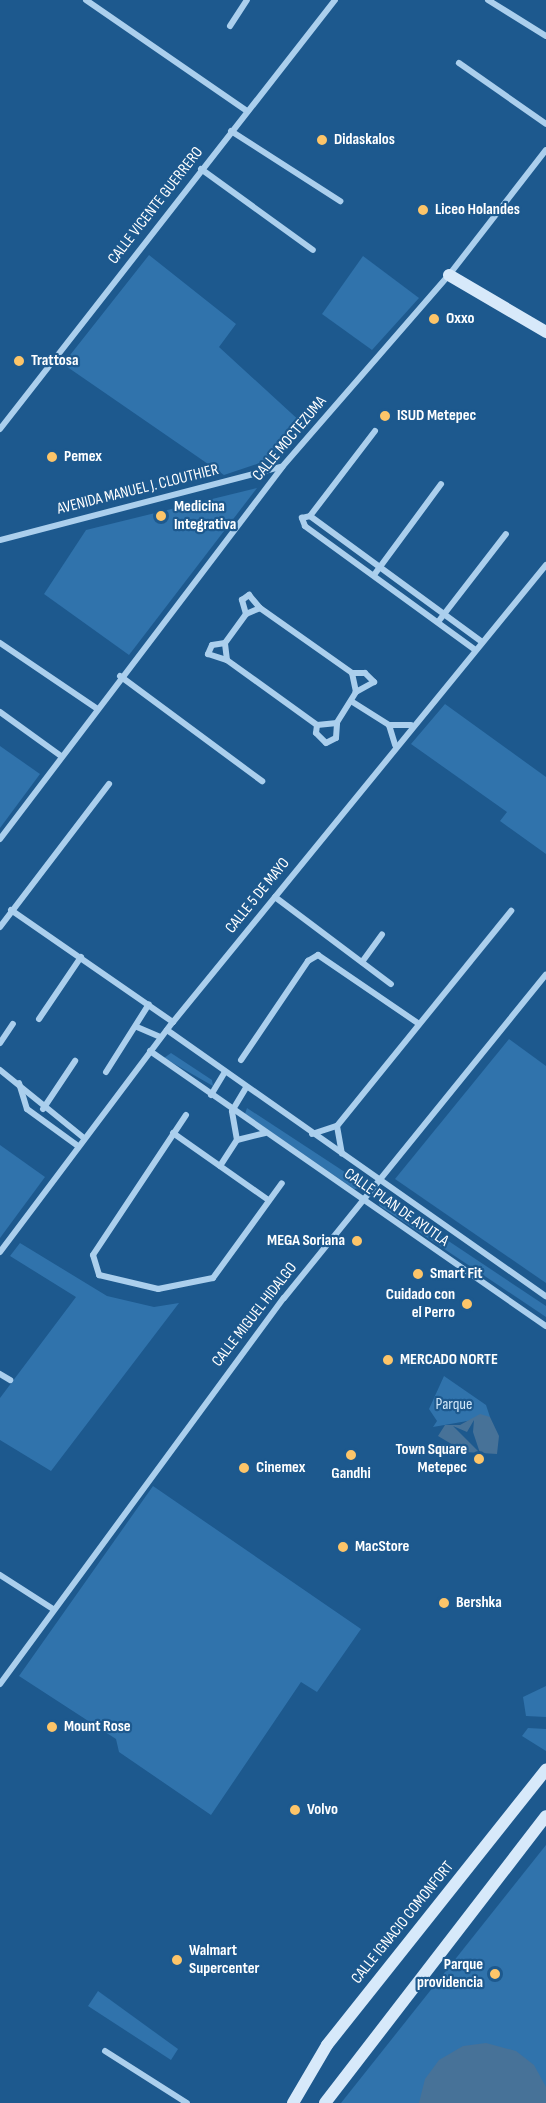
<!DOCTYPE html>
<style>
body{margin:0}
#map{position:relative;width:546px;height:2103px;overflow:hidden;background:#1d598e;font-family:"Sofia Sans Condensed",sans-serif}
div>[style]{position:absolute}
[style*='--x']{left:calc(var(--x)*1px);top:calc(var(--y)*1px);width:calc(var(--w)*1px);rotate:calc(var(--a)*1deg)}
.green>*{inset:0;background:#3073ac}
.water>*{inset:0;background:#477298}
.pier>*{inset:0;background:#1d598e}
.street>*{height:6px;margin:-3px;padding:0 3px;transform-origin:3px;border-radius:3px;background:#abcfed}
.secondary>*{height:12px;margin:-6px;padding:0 6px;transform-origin:6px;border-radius:6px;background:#d7e9fa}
.dots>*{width:16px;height:16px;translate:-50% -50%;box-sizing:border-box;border:3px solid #1d598e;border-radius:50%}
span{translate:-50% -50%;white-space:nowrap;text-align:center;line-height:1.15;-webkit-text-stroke:4.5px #1d598e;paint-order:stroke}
.poi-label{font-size:16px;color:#fff;font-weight:700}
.left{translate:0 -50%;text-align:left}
.right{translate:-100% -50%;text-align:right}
.street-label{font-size:16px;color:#fff}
.park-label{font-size:16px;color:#d0e7f9}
</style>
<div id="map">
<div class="green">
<div style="clip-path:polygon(149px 255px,236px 324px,219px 347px,303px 424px,269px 460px,224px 475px,63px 364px)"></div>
<div style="clip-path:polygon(363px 256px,419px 298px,372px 350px,322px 314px)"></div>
<div style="clip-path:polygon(257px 488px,129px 655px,44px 594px,86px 530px)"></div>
<div style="clip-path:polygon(445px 704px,546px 777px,546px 854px,500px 821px,507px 812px,411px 744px)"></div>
<div style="clip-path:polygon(0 746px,40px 774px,0 828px)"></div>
<div style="clip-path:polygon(509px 1039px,546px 1066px,546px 1283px,395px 1179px)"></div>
<div style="clip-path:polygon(171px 1053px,212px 1080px,213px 1086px,164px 1058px)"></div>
<div style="clip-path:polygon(247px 1108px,360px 1182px,361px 1188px,354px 1189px,245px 1114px)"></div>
<div style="clip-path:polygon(0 1145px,45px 1177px,0 1238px)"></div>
<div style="clip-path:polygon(384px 1198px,546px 1306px,546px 1317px,380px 1206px,378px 1201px)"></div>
<div style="clip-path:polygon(20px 1243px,107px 1296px,154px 1307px,179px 1303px,51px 1471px,0 1440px,0 1398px,76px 1297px,10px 1256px)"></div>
<div style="clip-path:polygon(444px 1376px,486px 1405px,490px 1417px,433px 1427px,437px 1421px,429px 1409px)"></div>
<div style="clip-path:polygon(153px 1486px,361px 1629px,317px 1692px,301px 1682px,211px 1815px,119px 1752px,116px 1739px,19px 1676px)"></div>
<div style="clip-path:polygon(546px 1686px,546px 1717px,526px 1716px,523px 1697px)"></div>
<div style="clip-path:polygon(528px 1728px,546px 1729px,546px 1751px,522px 1736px)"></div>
<div style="clip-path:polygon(546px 1845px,546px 2103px,341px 2103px)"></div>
<div style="clip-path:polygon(98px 1991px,178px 2049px,171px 2060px,88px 2006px)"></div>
</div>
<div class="water">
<div style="clip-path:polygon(480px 1414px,490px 1417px,499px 1436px,497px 1454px,465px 1452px,438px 1436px,445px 1425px,460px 1425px)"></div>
<div style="clip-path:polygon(486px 2043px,516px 2051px,534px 2065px,546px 2087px,546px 2103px,419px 2103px,425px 2079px,439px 2060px,463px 2046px)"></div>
</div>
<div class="pier">
<div style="clip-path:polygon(474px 1420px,473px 1432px,480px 1453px,453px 1426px,467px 1432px)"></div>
</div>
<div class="street">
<div style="--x:86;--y:0;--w:196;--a:34.6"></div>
<div style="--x:488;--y:0;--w:68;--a:31.8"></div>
<div style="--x:230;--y:26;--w:31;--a:-57"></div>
<div style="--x:459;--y:63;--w:106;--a:35"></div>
<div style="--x:231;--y:131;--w:130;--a:32.7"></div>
<div style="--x:201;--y:169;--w:138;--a:35.9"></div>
<div style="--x:0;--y:429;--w:544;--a:-52.01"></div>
<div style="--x:310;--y:516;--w:107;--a:-52.6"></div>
<div style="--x:0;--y:540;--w:290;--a:-14.6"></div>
<div style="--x:374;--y:575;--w:113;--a:-53.6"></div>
<div style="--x:260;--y:608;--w:113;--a:35.2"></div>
<div style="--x:352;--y:673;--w:19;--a:78"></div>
<div style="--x:356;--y:692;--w:36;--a:122"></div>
<div style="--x:337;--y:723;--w:20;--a:174"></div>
<div style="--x:317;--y:725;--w:111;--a:-144.2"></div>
<div style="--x:227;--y:660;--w:17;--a:-97"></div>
<div style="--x:225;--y:643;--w:36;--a:-54"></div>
<div style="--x:246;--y:614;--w:15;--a:-23"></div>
<div style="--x:246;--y:614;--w:15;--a:-106"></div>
<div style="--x:242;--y:600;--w:9;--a:-36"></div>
<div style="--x:249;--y:595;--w:17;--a:50"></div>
<div style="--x:438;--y:622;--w:111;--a:-52.3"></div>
<div style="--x:0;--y:643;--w:116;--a:34.1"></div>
<div style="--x:225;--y:643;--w:13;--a:171"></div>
<div style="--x:212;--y:645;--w:10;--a:114"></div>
<div style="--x:208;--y:654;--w:20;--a:18"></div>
<div style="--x:474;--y:649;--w:209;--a:-144"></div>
<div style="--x:305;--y:526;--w:9;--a:-111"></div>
<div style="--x:302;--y:518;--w:8;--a:-14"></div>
<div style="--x:310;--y:516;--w:212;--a:36.2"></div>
<div style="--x:352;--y:673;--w:13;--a:0"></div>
<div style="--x:365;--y:673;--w:13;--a:45"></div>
<div style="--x:374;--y:682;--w:21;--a:151"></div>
<div style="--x:120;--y:676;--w:177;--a:36.5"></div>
<div style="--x:351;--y:701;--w:45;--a:32.3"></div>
<div style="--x:389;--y:725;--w:22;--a:0"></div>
<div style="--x:0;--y:712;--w:75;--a:35.8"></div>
<div style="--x:317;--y:725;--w:8;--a:97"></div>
<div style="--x:316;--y:733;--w:14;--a:45"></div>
<div style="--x:326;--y:743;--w:11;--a:-27"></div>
<div style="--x:336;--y:738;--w:15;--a:-86"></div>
<div style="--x:389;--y:725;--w:21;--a:73"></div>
<div style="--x:0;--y:839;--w:467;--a:-52.8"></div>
<div style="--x:282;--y:467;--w:254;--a:-49"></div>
<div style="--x:449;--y:275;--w:158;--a:-52.2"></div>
<div style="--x:275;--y:897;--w:145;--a:36.9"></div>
<div style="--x:11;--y:910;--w:197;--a:34.7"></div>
<div style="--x:0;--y:927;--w:180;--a:-52.7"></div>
<div style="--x:362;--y:962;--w:34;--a:-54"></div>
<div style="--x:39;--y:1019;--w:75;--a:-55.9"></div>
<div style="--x:137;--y:1027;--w:26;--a:23"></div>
<div style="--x:167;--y:1030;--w:463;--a:35.1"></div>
<div style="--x:0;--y:1043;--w:23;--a:-56"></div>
<div style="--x:150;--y:1051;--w:482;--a:34.8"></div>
<div style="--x:241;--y:1060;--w:120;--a:-55.9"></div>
<div style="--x:308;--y:961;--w:12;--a:-31"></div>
<div style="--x:318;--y:955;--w:122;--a:34.3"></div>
<div style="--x:0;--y:1070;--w:108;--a:39"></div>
<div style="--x:106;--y:1072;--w:80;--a:-57.7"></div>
<div style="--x:19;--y:1083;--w:27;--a:73"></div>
<div style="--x:27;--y:1109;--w:63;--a:36"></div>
<div style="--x:211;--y:1095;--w:26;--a:-59"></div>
<div style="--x:43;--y:1109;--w:58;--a:-56.3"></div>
<div style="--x:186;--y:1115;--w:168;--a:123.6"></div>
<div style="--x:93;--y:1255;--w:21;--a:73"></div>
<div style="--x:99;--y:1275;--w:61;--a:13.3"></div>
<div style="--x:158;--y:1289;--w:56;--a:-11.3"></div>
<div style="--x:213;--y:1278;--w:117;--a:-54"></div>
<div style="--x:337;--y:1126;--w:28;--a:80"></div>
<div style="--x:173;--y:1133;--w:115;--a:35.1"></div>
<div style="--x:312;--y:1134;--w:26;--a:-18"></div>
<div style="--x:337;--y:1126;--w:277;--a:-51"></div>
<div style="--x:237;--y:1140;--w:29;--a:-14"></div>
<div style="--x:220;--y:1166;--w:31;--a:-57"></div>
<div style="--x:237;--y:1140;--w:29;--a:-100"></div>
<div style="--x:232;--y:1111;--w:27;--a:-59"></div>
<div style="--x:0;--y:1252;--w:288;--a:-53.1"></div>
<div style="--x:173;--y:1022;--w:590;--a:-50.78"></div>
<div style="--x:0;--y:1374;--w:12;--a:31"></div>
<div style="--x:0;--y:1575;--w:63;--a:32.7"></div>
<div style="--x:0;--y:1684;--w:479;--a:-53.7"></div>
<div style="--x:284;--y:1298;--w:416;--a:-51"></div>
<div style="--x:105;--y:2051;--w:97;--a:32.4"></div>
</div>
<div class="secondary">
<div style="--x:449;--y:275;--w:113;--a:30.4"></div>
<div style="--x:293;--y:2103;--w:67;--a:-59.6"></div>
<div style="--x:327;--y:2045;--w:352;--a:-51.5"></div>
<div style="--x:325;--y:2103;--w:362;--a:-52.4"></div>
</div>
<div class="dots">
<div style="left:322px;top:140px;background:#fdc569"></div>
<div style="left:423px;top:210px;background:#fdc569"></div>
<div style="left:434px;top:319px;background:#fdc569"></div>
<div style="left:19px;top:361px;background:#fdc569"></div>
<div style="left:385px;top:416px;background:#fdc569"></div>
<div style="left:52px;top:457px;background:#fdc569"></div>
<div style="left:161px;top:516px;background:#fdc569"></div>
<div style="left:357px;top:1241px;background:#fdc569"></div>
<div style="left:418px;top:1274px;background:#fdc569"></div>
<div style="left:467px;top:1304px;background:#fdc569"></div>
<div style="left:388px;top:1360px;background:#fdc569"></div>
<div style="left:351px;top:1455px;background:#fdc569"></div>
<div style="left:479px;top:1459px;background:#fdc569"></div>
<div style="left:244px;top:1468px;background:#fdc569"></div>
<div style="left:343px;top:1547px;background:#fdc569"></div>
<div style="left:444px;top:1603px;background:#fdc569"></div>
<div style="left:52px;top:1727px;background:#fdc569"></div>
<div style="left:295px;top:1810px;background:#fdc569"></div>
<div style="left:177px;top:1960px;background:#fdc569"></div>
<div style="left:495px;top:1974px;background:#fdc569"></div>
</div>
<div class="poi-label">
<span class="left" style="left:334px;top:140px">Didaskalos</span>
<span class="left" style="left:435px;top:210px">Liceo Holandes</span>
<span class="left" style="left:446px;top:319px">Oxxo</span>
<span class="left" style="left:31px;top:361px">Trattosa</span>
<span class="left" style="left:397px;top:416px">ISUD Metepec</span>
<span class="left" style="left:64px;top:457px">Pemex</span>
<span class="left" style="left:174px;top:516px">Medicina<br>Integrativa</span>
<span class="right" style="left:345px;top:1241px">MEGA Soriana</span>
<span class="left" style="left:430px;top:1274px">Smart Fit</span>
<span class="right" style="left:455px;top:1304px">Cuidado con<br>el Perro</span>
<span class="left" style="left:400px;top:1360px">MERCADO NORTE</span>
<span class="right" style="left:467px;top:1459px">Town Square<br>Metepec</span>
<span class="left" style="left:256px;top:1468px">Cinemex</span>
<span style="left:351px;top:1474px">Gandhi</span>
<span class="left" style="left:355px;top:1547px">MacStore</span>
<span class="left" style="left:456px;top:1603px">Bershka</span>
<span class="left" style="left:64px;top:1727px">Mount Rose</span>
<span class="left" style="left:307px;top:1810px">Volvo</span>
<span class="left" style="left:189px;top:1960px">Walmart<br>Supercenter</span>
<span class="right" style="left:483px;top:1974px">Parque<br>providencia</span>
</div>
<div class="street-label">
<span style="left:156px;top:206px;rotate:-52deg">CALLE VICENTE GUERRERO</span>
<span style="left:290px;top:439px;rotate:-50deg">CALLE MOCTEZUMA</span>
<span style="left:138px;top:490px;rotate:-14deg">AVENIDA MANUEL J. CLOUTHIER</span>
<span style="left:258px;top:896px;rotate:-51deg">CALLE 5 DE MAYO</span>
<span style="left:396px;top:1208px;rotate:35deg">CALLE PLAN DE AYUTLA</span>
<span style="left:255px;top:1315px;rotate:-52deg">CALLE MIGUEL HIDALGO</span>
<span style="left:403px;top:1923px;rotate:-51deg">CALLE IGNACIO COMONFORT</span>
</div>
<div class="park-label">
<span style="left:454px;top:1405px">Parque</span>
</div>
</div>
